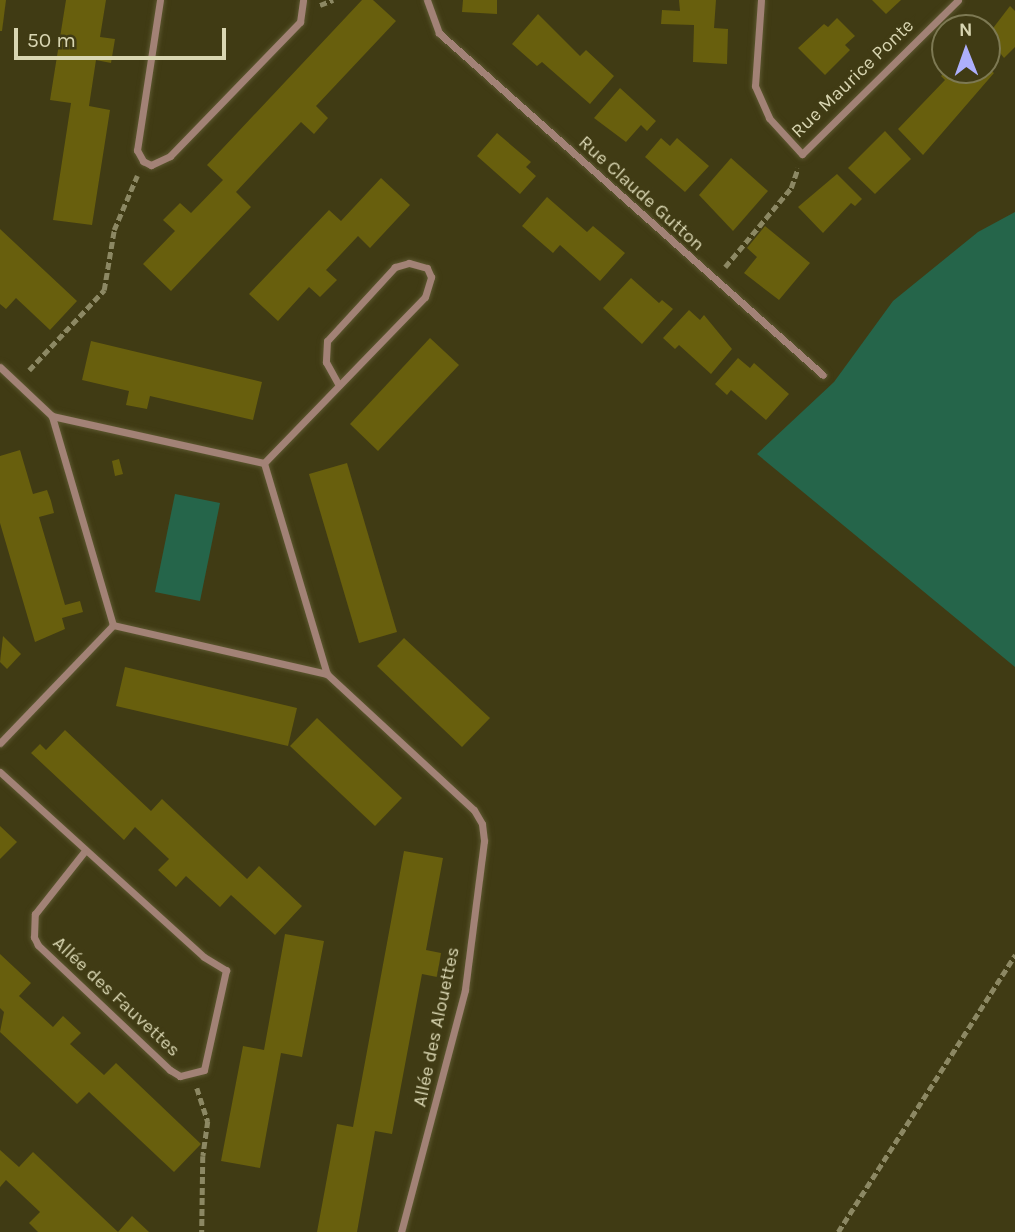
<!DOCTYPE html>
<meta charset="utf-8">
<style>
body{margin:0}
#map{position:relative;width:1015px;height:1232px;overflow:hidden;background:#403b14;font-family:Karla,sans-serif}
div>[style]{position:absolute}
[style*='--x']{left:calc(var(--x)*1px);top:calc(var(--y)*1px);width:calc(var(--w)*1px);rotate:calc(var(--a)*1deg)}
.green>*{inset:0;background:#25654a}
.building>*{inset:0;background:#685f0d}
.path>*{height:4.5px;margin-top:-2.25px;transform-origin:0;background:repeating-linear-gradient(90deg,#8c8863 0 7px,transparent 0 10.5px)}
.roads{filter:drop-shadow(0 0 2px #5c5730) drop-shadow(0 0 2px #5c5730)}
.minor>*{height:7px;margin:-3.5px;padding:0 3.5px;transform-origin:3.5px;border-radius:3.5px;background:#a28276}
span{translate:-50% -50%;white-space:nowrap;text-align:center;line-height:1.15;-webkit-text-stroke:7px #403b14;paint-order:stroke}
.street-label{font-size:19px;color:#d9d6b2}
.north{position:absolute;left:931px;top:14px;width:70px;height:70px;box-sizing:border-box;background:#403b14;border:2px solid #7d7953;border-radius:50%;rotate:359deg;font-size:19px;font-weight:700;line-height:28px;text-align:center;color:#d9d6b2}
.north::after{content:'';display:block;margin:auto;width:24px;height:32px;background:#adaffb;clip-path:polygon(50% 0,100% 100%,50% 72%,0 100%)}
.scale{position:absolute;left:14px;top:28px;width:212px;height:32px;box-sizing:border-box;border:4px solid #d9d6b2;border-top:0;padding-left:9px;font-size:21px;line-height:24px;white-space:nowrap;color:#d9d6b2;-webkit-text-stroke:5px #403b14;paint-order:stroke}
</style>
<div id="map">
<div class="green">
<div style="clip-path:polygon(1015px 212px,1015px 667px,757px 454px,834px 382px,893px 301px,978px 232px)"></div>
<div style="clip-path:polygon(175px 494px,220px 503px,200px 601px,155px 592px)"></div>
</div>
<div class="building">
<div style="clip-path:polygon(0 0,6px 0,2px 31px,0 31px)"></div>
<div style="clip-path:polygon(66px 0,106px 0,100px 37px,115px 39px,111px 63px,96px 60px,89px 106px,110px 110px,92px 225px,53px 220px,71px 103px,50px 100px)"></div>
<div style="clip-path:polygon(362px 0,373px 0,396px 21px,316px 106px,328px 118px,314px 134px,301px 122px,236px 192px,251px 207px,171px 291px,143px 264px,175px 231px,163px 220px,180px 203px,191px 213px,223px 180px,207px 165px)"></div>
<div style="clip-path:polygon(463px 0,497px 0,497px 14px,462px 12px)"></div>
<div style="clip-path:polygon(679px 0,716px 0,714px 28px,728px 29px,727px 64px,693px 62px,694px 25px,661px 24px,662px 10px,680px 11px)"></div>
<div style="clip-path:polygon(872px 0,901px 0,886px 14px)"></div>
<div style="clip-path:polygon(1010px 6px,1015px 11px,1015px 47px,1004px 58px,987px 36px)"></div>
<div style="clip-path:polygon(538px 14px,580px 56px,586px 50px,614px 76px,590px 104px,542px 62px,537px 66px,512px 44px)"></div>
<div style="clip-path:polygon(837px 18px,855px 36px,845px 45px,850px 50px,825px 75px,798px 48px,824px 24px,828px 27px)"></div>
<div style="clip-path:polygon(987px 67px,994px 73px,923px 155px,898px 129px,945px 80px,941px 76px,947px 70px)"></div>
<div style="clip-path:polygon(620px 88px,656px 121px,647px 131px,641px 125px,626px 142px,594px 118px)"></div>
<div style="clip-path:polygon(885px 131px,911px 159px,875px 194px,848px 168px)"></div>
<div style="clip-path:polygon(497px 133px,531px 162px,526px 167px,536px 176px,520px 194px,477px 156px)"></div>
<div style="clip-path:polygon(661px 138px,670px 146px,677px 138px,709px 166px,685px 192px,645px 157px)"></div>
<div style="clip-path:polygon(731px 158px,768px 191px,733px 231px,699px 195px)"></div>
<div style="clip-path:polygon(837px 174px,862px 199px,855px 206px,851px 203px,823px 233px,798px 207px)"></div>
<div style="clip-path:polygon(381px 178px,410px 205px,370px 248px,358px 236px,326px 270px,337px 280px,320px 297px,309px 287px,278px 321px,249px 294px,329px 210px,341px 221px)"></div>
<div style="clip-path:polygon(547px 197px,587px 232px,593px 226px,625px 253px,600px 281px,560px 245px,553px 253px,522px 226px)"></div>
<div style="clip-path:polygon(765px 226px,810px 263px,779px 300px,744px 273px,757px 257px,747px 248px)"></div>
<div style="clip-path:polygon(0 229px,77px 301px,50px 330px,16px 298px,6px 309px,0 304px)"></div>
<div style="clip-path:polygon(631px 278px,659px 303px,662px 300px,673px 309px,642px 344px,603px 308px)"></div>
<div style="clip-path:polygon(689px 310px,700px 320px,704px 315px,732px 349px,711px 374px,679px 345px,675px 349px,663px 338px)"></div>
<div style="clip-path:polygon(430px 338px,459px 365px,378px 451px,350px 424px)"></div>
<div style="clip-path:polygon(91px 341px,262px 382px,253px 420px,150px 396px,147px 409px,126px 405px,129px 391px,82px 380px)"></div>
<div style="clip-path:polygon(738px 358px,750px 368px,754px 363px,789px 394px,766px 420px,731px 390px,727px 395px,715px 384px)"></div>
<div style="clip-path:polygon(20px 450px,33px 494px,47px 490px,51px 501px,54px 513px,39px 517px,65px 605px,80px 601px,83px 612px,62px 618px,65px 629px,35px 642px,0 523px,0 456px)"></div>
<div style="clip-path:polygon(119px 459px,123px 474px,115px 476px,112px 461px)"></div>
<div style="clip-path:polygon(347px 463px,397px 632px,359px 643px,309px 474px)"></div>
<div style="clip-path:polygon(3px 636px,21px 654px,7px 669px,0 662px)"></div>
<div style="clip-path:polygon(404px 638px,490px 718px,462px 747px,377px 666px)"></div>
<div style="clip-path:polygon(125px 667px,297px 708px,288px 746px,116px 706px)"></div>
<div style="clip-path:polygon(317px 718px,402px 798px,375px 826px,290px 746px)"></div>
<div style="clip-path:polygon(65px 730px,151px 811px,162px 799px,247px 879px,259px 866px,302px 906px,275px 935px,231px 895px,220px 907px,186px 876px,176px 887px,158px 870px,169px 859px,135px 827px,124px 840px,31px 753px,40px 744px,46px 750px)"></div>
<div style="clip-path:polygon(0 826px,17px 842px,0 859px)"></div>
<div style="clip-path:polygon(404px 851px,443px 858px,426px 950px,441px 953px,437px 977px,422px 974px,392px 1134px,375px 1131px,357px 1232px,317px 1232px,337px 1124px,353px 1127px)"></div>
<div style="clip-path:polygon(285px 934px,324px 941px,302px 1057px,281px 1053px,260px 1168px,221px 1161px,243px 1046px,264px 1050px)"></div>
<div style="clip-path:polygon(0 954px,31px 983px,19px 996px,53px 1027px,63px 1016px,81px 1033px,70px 1044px,104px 1075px,116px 1063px,201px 1144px,174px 1172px,89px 1092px,77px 1104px,0 1032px,4px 1012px,0 1008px)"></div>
<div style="clip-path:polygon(0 1150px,19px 1167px,33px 1152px,118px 1232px,132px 1216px,149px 1232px,38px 1232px,29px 1223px,40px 1212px,6px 1180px,0 1187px)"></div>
</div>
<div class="path">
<div style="--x:320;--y:5;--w:14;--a:-21"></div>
<div style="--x:725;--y:267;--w:103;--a:-50.1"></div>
<div style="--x:791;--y:188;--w:21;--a:-71"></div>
<div style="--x:29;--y:370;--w:110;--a:-46.8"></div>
<div style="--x:104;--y:290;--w:61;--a:-80.5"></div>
<div style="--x:114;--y:230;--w:59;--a:-66.9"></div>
<div style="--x:197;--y:1088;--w:35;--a:72"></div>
<div style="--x:208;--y:1121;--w:35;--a:98"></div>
<div style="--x:203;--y:1156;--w:76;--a:90.8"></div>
<div style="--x:838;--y:1232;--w:329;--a:-57.4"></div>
</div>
<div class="roads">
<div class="minor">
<div style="--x:160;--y:0;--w:152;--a:98.7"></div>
<div style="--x:137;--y:150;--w:13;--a:61"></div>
<div style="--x:143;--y:161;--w:9;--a:27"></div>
<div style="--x:151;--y:165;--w:21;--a:-25"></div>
<div style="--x:170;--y:156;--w:187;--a:-45.9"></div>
<div style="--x:300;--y:22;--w:22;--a:-82"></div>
<div style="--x:427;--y:0;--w:35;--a:70"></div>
<div style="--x:439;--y:33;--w:514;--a:41.69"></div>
<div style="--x:761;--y:0;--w:86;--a:94"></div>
<div style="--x:755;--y:86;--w:35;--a:66"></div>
<div style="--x:769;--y:118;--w:49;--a:47.5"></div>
<div style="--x:802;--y:154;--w:219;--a:-44.6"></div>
<div style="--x:0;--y:367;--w:71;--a:43.3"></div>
<div style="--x:52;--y:416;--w:217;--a:12.5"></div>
<div style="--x:264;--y:463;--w:220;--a:73.4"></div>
<div style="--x:327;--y:674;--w:220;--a:-167.1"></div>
<div style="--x:113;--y:625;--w:218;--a:-106.3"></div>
<div style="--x:264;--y:463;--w:231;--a:-45.9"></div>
<div style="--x:425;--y:297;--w:21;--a:-73"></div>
<div style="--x:431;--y:277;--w:10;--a:-114"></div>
<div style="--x:427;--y:268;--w:19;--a:-164"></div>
<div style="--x:409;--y:263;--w:15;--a:164"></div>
<div style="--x:395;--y:267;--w:100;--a:132.6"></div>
<div style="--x:327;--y:341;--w:21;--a:93"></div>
<div style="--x:326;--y:362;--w:25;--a:61"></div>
<div style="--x:327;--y:674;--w:200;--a:42.8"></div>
<div style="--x:474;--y:810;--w:16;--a:60"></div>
<div style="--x:482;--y:824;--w:17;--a:83"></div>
<div style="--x:484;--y:841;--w:150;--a:97.3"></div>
<div style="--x:465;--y:990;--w:250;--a:104.8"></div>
<div style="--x:0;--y:743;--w:163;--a:-46.2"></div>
<div style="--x:0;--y:772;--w:275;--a:42.2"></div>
<div style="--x:204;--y:957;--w:26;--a:31"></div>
<div style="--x:226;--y:970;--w:102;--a:102.4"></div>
<div style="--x:204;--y:1070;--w:25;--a:166"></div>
<div style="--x:180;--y:1076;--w:12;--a:-149"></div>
<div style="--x:170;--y:1070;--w:182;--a:-136.6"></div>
<div style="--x:38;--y:945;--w:9;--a:-117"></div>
<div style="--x:34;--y:937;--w:23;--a:-88"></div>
<div style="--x:35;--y:914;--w:79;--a:-51.7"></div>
</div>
</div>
<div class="street-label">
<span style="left:853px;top:79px;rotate:-44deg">Rue Maurice Ponte</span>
<span style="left:641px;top:194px;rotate:42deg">Rue Claude Gutton</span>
<span style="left:116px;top:997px;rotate:43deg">Allée des Fauvettes</span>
<span style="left:437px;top:1027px;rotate:-78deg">Allée des Alouettes</span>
</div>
<div class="north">N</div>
<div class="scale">50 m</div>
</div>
